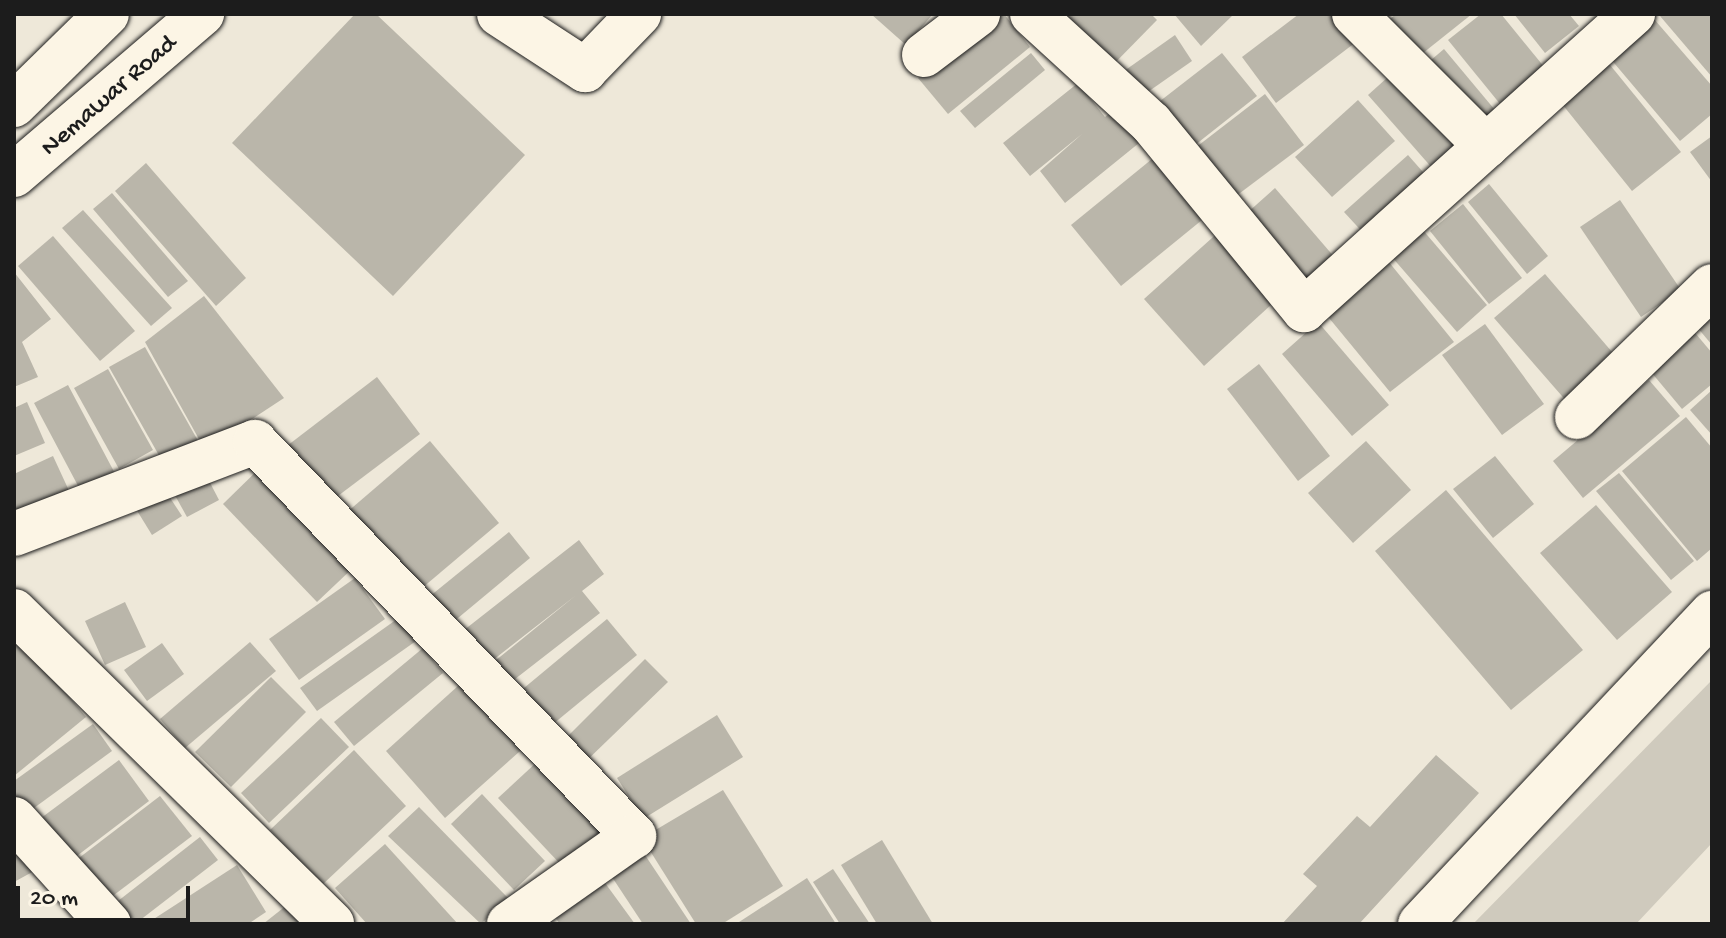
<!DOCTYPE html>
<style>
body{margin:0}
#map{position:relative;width:1726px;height:938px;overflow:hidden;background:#eee8d9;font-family:"Gochi Hand",sans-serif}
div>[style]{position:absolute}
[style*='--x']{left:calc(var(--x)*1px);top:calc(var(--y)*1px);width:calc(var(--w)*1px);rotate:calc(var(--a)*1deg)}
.green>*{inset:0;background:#cfcabd}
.building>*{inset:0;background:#bab6aa}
.roads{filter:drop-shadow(0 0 2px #1c1c1c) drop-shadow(0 0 2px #1c1c1c)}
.minor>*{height:44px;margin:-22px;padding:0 22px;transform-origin:22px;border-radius:22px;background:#fcf5e5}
.trunk>*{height:44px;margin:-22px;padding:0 22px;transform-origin:22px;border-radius:22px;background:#fcf5e5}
span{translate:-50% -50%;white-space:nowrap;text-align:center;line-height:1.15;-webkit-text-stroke:6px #fcf5e5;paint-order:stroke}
.street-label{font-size:26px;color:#1c1c1c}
.frame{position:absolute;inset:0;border:16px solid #1c1c1c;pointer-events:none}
.scale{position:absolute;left:16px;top:886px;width:174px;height:36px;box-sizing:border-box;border:4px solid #1c1c1c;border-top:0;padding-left:10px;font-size:24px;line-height:28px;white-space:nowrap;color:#1c1c1c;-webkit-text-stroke:6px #fcf5e5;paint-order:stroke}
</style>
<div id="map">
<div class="green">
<div style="clip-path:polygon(1712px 680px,1712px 843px,1636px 924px,1473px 924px)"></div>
</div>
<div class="building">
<div style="clip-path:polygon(355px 14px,376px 14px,525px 155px,393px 296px,232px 143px)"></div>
<div style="clip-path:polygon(871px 14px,933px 14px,906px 45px)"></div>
<div style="clip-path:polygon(996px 14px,1004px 14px,1030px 47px,948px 114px,918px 78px)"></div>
<div style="clip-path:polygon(1047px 14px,1151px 14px,1157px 20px,1107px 71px)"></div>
<div style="clip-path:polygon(1174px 14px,1234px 14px,1201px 46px)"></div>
<div style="clip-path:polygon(1299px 14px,1341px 14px,1360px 39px,1276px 103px,1242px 57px)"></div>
<div style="clip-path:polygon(1396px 14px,1472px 14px,1413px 61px,1384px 24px)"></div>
<div style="clip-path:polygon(1481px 14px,1501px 14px,1554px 79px,1509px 115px,1448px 40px)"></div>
<div style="clip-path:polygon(1514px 14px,1569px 14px,1579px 26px,1545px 53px)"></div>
<div style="clip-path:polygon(1662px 14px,1712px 14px,1712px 77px,1660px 16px)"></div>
<div style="clip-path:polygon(1654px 19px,1712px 86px,1712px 114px,1680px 141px,1609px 57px)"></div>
<div style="clip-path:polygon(1175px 35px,1192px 61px,1135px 101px,1117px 76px)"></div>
<div style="clip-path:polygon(1444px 49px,1505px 122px,1484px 138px,1424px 66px)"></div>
<div style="clip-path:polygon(1031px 53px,1045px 70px,975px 128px,960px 111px)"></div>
<div style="clip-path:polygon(1222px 53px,1257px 96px,1190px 149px,1155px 105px)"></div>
<div style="clip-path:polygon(1606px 60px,1681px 152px,1632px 191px,1558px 99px)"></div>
<div style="clip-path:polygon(1398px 68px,1463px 142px,1433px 169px,1368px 95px)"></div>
<div style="clip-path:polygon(1078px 83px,1105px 117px,1118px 106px,1144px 139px,1065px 203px,1040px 171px,1082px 134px,1030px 176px,1003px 143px)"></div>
<div style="clip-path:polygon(1265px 94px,1304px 145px,1224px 205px,1186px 155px)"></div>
<div style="clip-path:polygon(1358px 100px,1395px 141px,1332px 197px,1295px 157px)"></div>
<div style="clip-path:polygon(1712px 136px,1712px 182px,1690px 152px)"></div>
<div style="clip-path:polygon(1408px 155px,1430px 180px,1367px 237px,1344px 212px)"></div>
<div style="clip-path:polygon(1152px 159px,1202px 220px,1121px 286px,1071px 225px)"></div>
<div style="clip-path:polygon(146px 163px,246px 278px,216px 306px,115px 191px)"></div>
<div style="clip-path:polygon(1489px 184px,1548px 256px,1527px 274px,1468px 202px)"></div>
<div style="clip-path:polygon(1275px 188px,1342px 266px,1313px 290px,1247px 213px)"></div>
<div style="clip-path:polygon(112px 193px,188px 281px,168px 297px,93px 209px)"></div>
<div style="clip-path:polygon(1620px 200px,1681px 290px,1641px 317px,1580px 227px)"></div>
<div style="clip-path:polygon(1463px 204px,1522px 278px,1489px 304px,1430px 231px)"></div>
<div style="clip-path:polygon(83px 210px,172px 308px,151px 326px,62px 228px)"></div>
<div style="clip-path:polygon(1222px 229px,1282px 295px,1204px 366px,1144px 299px)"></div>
<div style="clip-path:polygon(1422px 229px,1487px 305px,1457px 332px,1391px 256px)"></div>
<div style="clip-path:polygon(53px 236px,135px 331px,100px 361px,18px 266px)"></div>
<div style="clip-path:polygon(1384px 256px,1454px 342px,1390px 392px,1320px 307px)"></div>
<div style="clip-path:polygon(14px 272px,51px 319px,22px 342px,38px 377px,14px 387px)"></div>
<div style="clip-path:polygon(1545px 274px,1625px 367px,1575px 411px,1494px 318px)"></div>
<div style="clip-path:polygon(204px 296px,284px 398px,205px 450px,145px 342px)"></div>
<div style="clip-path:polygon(1712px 315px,1712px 345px,1697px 327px)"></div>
<div style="clip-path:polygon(1318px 322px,1389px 405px,1352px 436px,1282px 354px)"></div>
<div style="clip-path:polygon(1485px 324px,1544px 404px,1502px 435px,1442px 355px)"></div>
<div style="clip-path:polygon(1691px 328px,1712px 353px,1712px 384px,1682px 409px,1646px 366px)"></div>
<div style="clip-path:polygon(145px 347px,201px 446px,165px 466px,109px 367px)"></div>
<div style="clip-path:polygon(1259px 364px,1330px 456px,1298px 481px,1227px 389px)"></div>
<div style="clip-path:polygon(108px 369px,153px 450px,119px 469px,74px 388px)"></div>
<div style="clip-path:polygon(377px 377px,420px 434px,322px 508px,279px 452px)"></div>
<div style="clip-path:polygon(1649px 380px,1680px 416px,1583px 498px,1553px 461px)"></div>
<div style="clip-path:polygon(68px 385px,119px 481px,85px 499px,34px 403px)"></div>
<div style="clip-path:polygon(1712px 390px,1712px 435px,1690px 410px)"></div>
<div style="clip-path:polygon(27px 402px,45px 443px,14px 456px,14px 408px)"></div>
<div style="clip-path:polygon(1686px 417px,1712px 448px,1712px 548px,1697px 561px,1622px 471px)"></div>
<div style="clip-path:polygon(430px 441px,499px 523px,415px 594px,346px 513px)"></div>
<div style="clip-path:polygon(1366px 441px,1411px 490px,1353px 543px,1308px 493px)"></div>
<div style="clip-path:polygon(53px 456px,71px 495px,14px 521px,14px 474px)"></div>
<div style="clip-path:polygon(1495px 456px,1534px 504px,1493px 538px,1453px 489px)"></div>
<div style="clip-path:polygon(261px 467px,355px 566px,317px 602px,223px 504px)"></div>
<div style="clip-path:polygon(205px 473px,219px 500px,187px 517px,172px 490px)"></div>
<div style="clip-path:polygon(1619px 473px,1694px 561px,1671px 580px,1596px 491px)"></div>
<div style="clip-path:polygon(165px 490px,182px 516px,152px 535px,136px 509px)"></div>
<div style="clip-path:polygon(1446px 490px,1583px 650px,1511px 710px,1375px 551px)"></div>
<div style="clip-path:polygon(1596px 505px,1672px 592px,1617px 640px,1540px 553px)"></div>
<div style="clip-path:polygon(509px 532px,530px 558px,446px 628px,424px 601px)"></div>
<div style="clip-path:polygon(579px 540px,604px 574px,582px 591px,600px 613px,506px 686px,490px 665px,575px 596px,484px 667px,459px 634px)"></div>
<div style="clip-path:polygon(355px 578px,385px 619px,299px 680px,269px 639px)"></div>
<div style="clip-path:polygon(125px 602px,146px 647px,105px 665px,85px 621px)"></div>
<div style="clip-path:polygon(400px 617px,416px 641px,317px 711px,300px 688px)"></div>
<div style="clip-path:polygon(607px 619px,637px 655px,547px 729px,518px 693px)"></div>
<div style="clip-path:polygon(17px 634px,86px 717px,14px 776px,14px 637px)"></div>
<div style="clip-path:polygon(250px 642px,276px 671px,185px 748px,160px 719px)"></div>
<div style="clip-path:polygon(162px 643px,184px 674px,147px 701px,124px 670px)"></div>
<div style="clip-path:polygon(423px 648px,443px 673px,354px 746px,334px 722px)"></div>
<div style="clip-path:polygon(645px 659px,668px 682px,580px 767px,559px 745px)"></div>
<div style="clip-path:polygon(469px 676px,528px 744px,445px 818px,386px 751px)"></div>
<div style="clip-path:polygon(271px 677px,306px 712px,231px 787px,195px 752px)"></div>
<div style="clip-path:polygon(717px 715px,743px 757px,643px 819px,617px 778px)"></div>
<div style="clip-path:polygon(321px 718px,349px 747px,269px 823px,241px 793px)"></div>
<div style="clip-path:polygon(93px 724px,112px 751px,23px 816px,14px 804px,14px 781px)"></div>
<div style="clip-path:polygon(354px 750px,406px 806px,322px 885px,270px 830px)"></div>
<div style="clip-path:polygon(1436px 755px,1479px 793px,1359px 924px,1282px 924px,1317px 886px,1303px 874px,1357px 816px,1370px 827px)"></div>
<div style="clip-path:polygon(119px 760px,149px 801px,65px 865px,33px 824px)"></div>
<div style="clip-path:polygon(538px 761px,602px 831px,563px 867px,498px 798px)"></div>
<div style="clip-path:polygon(723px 790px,783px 886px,722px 924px,696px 924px,642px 838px)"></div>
<div style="clip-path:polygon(482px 794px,545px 861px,514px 890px,451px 824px)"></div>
<div style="clip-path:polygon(160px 796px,192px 836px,106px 901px,75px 861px)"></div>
<div style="clip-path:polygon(419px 807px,508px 898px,481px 924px,388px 836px)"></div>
<div style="clip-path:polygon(14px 832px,36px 870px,14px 882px)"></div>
<div style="clip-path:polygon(200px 837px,218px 860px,135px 924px,122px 924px,109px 908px)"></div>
<div style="clip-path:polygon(882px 840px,933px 924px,877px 924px,841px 865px)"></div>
<div style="clip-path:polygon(385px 844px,458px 924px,367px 924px,335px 888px)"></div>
<div style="clip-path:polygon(643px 852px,691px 924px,643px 924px,610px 874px)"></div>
<div style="clip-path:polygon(237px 865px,266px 912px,248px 924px,146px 924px)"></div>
<div style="clip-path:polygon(833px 869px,870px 924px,840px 924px,813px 882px)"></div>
<div style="clip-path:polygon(600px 876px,635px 924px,560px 924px,551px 912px)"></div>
<div style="clip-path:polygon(807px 878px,836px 924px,736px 924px)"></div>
<div style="clip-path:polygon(287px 905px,302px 924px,263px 924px)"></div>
</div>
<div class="roads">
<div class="minor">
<div style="--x:499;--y:14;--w:103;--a:33.1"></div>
<div style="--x:585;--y:70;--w:78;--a:-46"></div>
<div style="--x:1032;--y:14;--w:161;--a:42.5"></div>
<div style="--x:1151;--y:123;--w:242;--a:50.7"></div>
<div style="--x:1304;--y:310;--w:443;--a:-42"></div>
<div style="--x:1354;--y:14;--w:187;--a:45"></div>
<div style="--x:924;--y:55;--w:68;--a:-37.2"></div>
<div style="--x:1577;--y:417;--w:188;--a:-44.1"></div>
<div style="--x:14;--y:534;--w:258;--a:-20.9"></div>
<div style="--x:255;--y:442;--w:547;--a:46.11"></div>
<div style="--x:634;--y:836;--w:153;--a:144.9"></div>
<div style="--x:14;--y:611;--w:446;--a:44.5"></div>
<div style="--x:14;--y:819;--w:142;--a:47.9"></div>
<div style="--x:1420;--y:924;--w:427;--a:-46.8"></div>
</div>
<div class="trunk">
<div style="--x:14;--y:105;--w:130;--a:-44.4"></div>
<div style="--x:14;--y:175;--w:248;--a:-40.6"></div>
</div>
</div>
<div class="street-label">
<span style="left:110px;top:97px;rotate:-41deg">Nemawar Road</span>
</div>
<div class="frame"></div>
<div class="scale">20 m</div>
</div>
